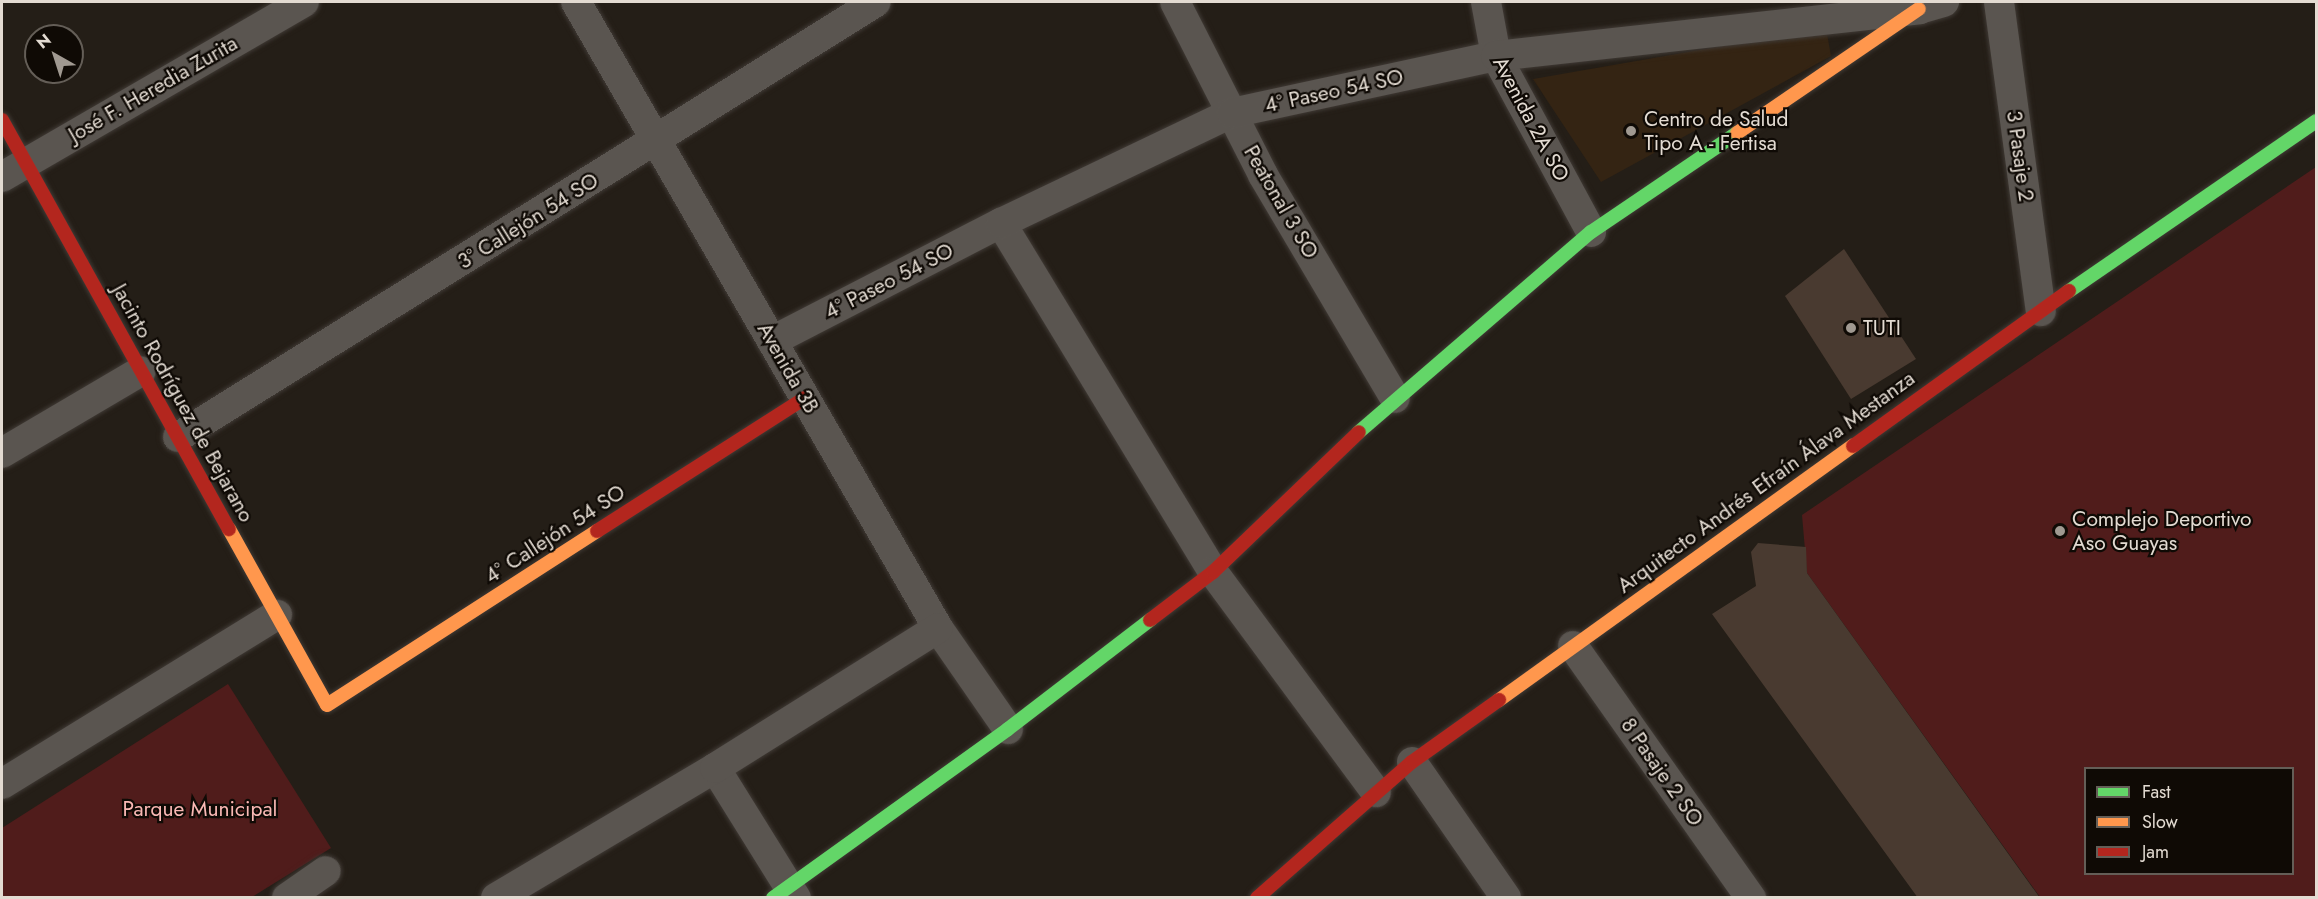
<!DOCTYPE html>
<meta charset="utf-8">
<style>
body{margin:0}
#map{position:relative;width:2318px;height:899px;overflow:hidden;background:#241e17;font-family:Jost,sans-serif}
div>[style]{position:absolute}
[style*='--x']{left:calc(var(--x)*1px);top:calc(var(--y)*1px);width:calc(var(--w)*1px);rotate:calc(var(--a)*1deg)}
.built>*{inset:0;background:#342413}
.green>*{inset:0;background:#501c1b}
.building>*{inset:0;background:#493a30}
.roads{filter:drop-shadow(0 0 2px #403a35) drop-shadow(0 0 2px #403a35)}
.street>*{height:30px;margin:-15px;padding:0 15px;transform-origin:15px;border-radius:15px;background:#5a5550}
.fast>*{height:14px;margin:-7px;padding:0 7px;transform-origin:7px;border-radius:7px;background:#63d668}
.slow>*{height:14px;margin:-7px;padding:0 7px;transform-origin:7px;border-radius:7px;background:#ff974d}
.jam>*{height:14px;margin:-7px;padding:0 7px;transform-origin:7px;border-radius:7px;background:#b3261e}
.dots>*{width:16px;height:16px;translate:-50% -50%;box-sizing:border-box;border:3px solid #0f0a05;border-radius:50%}
span{translate:-50% -50%;white-space:nowrap;text-align:center;line-height:1.15;-webkit-text-stroke:4.5px #0f0a05;paint-order:stroke}
.street-label{font-size:21px;color:#e3dbd2}
.poi-label{font-size:21px;color:#e3dbd2}
.left{translate:0 -50%;text-align:left}
.park-label{font-size:21px;color:#fab8b4}
.frame{position:absolute;inset:0;border:3px solid #e3dbd2;pointer-events:none}
.legend{position:absolute;left:2084px;top:767px;width:210px;height:108px;box-sizing:border-box;background:#0f0a05;border:2px solid #645e57;margin:0;padding:8px 10px;list-style:none;font-size:18px;color:#e3dbd2}
.legend li{display:flex;align-items:center;gap:12px;height:30px}
.legend b{width:30px;border:2px solid #645e57}
.north{position:absolute;left:24px;top:24px;width:60px;height:60px;box-sizing:border-box;background:#0f0a05;border:2px solid #645e57;border-radius:50%;rotate:321deg;font-size:16px;font-weight:700;line-height:24px;text-align:center;color:#e3dbd2}
.north::after{content:'';display:block;margin:auto;width:21px;height:27px;background:#a09991;clip-path:polygon(50% 0,100% 100%,50% 72%,0 100%)}
</style>
<div id="map">
<div class="built">
<div style="clip-path:polygon(1826px 28px,1831px 56px,1601px 182px,1533px 79px)"></div>
</div>
<div class="green">
<div style="clip-path:polygon(evenodd,2316px 167px,2316px 897px,2040px 897px,1807px 573px,1802px 515px,2316px 167px,2086px 768px,2292px 768px,2292px 874px,2086px 874px,2086px 768px)"></div>
<div style="clip-path:polygon(228px 684px,331px 848px,252px 897px,3px 897px,2px 828px)"></div>
</div>
<div class="building">
<div style="clip-path:polygon(1844px 249px,1916px 359px,1851px 399px,1785px 296px)"></div>
<div style="clip-path:polygon(1758px 543px,1806px 547px,1807px 573px,2040px 898px,1918px 898px,1712px 614px,1756px 586px,1751px 552px)"></div>
</div>
<div class="roads">
<div class="street">
<div style="--x:576;--y:2;--w:723;--a:59.96"></div>
<div style="--x:938;--y:628;--w:123;--a:55.3"></div>
<div style="--x:1175;--y:2;--w:194;--a:63"></div>
<div style="--x:1263;--y:175;--w:259;--a:59.4"></div>
<div style="--x:1486;--y:2;--w:55;--a:79.5"></div>
<div style="--x:1496;--y:56;--w:200;--a:61.6"></div>
<div style="--x:1999;--y:2;--w:312;--a:82.3"></div>
<div style="--x:2;--y:177;--w:349;--a:-30.1"></div>
<div style="--x:1001;--y:223;--w:408;--a:58.7"></div>
<div style="--x:1213;--y:572;--w:274;--a:53.5"></div>
<div style="--x:772;--y:341;--w:258;--a:-27.3"></div>
<div style="--x:1001;--y:223;--w:256;--a:-25.5"></div>
<div style="--x:1232;--y:113;--w:270;--a:-12.2"></div>
<div style="--x:1496;--y:56;--w:426;--a:-6.3"></div>
<div style="--x:1919;--y:9;--w:26;--a:-16"></div>
<div style="--x:178;--y:437;--w:822;--a:-31.93"></div>
<div style="--x:2;--y:453;--w:161;--a:-30.5"></div>
<div style="--x:1573;--y:646;--w:309;--a:54.8"></div>
<div style="--x:1412;--y:762;--w:165;--a:55.3"></div>
<div style="--x:715;--y:768;--w:153;--a:58.1"></div>
<div style="--x:2;--y:784;--w:323;--a:-31.6"></div>
<div style="--x:287;--y:898;--w:47;--a:-34.7"></div>
<div style="--x:496;--y:898;--w:255;--a:-30.7"></div>
<div style="--x:715;--y:768;--w:263;--a:-32.1"></div>
</div>
<div class="fast">
<div style="--x:2069;--y:291;--w:300;--a:-34.5"></div>
<div style="--x:1359;--y:432;--w:306;--a:-40.8"></div>
<div style="--x:1591;--y:232;--w:176;--a:-34.1"></div>
<div style="--x:773;--y:898;--w:289;--a:-35.7"></div>
<div style="--x:1008;--y:729;--w:179;--a:-37.5"></div>
</div>
<div class="slow">
<div style="--x:1737;--y:133;--w:220;--a:-34.3"></div>
<div style="--x:229;--y:529;--w:201;--a:60.9"></div>
<div style="--x:327;--y:705;--w:321;--a:-32.8"></div>
<div style="--x:1499;--y:700;--w:436;--a:-35.7"></div>
</div>
<div class="jam">
<div style="--x:2;--y:120;--w:468;--a:61"></div>
<div style="--x:1853;--y:446;--w:266;--a:-35.7"></div>
<div style="--x:597;--y:531;--w:247;--a:-32.6"></div>
<div style="--x:1150;--y:620;--w:79;--a:-37.3"></div>
<div style="--x:1213;--y:572;--w:202;--a:-43.8"></div>
<div style="--x:1257;--y:898;--w:206;--a:-41.3"></div>
<div style="--x:1412;--y:762;--w:107;--a:-35.5"></div>
</div>
</div>
<div class="dots">
<div style="left:1631px;top:131px;background:#a09991"></div>
<div style="left:1851px;top:328px;background:#a09991"></div>
<div style="left:2060px;top:531px;background:#a09991"></div>
</div>
<div class="street-label">
<span style="left:153px;top:89px;rotate:-30deg">José F. Heredia Zurita</span>
<span style="left:1334px;top:91px;rotate:-12deg">4º Paseo 54 SO</span>
<span style="left:1531px;top:119px;rotate:62deg">Avenida 2A SO</span>
<span style="left:2020px;top:156px;rotate:82deg">3 Pasaje 2</span>
<span style="left:1281px;top:202px;rotate:60deg">Peatonal 3 SO</span>
<span style="left:528px;top:221px;rotate:-32deg">3º Callejón 54 SO</span>
<span style="left:889px;top:281px;rotate:-27deg">4º Paseo 54 SO</span>
<span style="left:788px;top:368px;rotate:60deg">Avenida 3B</span>
<span style="left:183px;top:403px;rotate:61deg">Jacinto Rodríguez de Bejarano</span>
<span style="left:1766px;top:482px;rotate:-36deg">Arquitecto Andrés Efraín Álava Mestanza</span>
<span style="left:555px;top:534px;rotate:-33deg">4º Callejón 54 SO</span>
<span style="left:1662px;top:772px;rotate:55deg">8 Pasaje 2 SO</span>
</div>
<div class="poi-label">
<span class="left" style="left:1644px;top:131px">Centro de Salud<br>Tipo A - Fertisa</span>
<span class="left" style="left:1863px;top:328px">TUTI</span>
<span class="left" style="left:2072px;top:531px">Complejo Deportivo<br>Aso Guayas</span>
</div>
<div class="park-label">
<span style="left:200px;top:809px">Parque Municipal</span>
</div>
<div class="frame"></div>
<ul class="legend">
<li><b style="height:8px;background:#63d668"></b>Fast</li>
<li><b style="height:8px;background:#ff974d"></b>Slow</li>
<li><b style="height:8px;background:#b3261e"></b>Jam</li>
</ul>
<div class="north">N</div>
</div>
